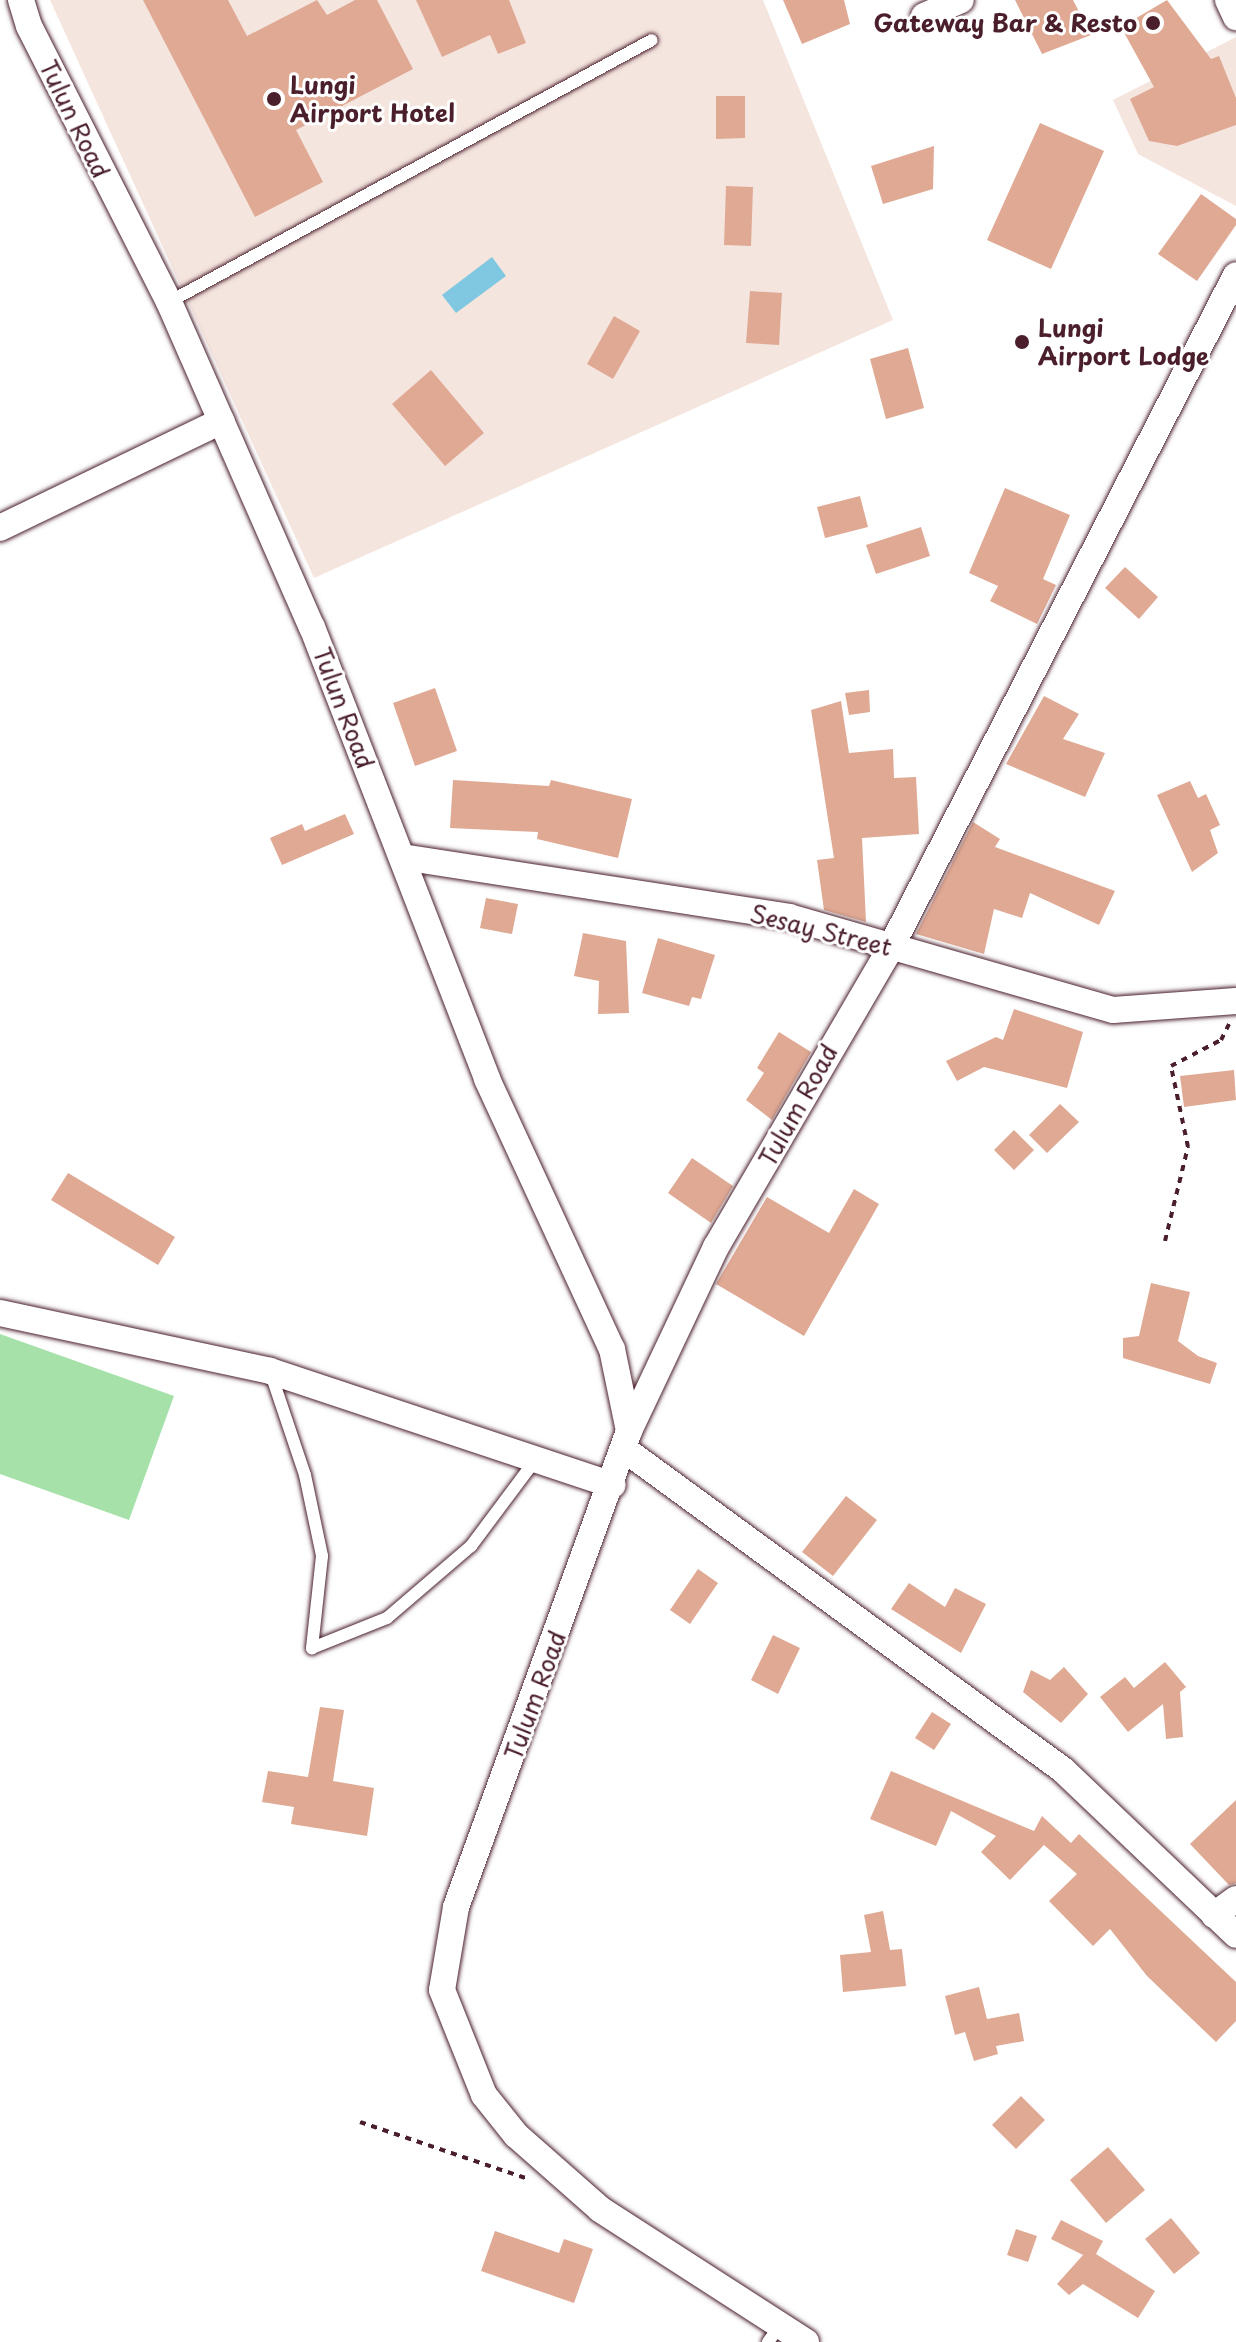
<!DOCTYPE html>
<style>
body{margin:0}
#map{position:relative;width:1236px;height:2342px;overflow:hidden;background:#fff;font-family:"Playpen Sans",sans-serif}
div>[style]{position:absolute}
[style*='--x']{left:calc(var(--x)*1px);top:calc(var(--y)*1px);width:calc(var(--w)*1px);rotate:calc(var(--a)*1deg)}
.built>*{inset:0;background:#f5e5df}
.green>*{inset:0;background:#a5e1a8}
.water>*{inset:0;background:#80c8e1}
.building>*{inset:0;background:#dfa994}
.path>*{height:4px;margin-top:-2px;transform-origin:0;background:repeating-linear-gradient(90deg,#4a1f2b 0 6px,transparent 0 12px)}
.roads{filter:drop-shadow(0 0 2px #4a1f2b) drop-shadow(0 0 2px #4a1f2b)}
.service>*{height:12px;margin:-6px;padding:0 6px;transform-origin:6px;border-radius:6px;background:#fff}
.minor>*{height:26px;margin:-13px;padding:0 13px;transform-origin:13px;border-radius:13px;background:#fff}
.dots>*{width:22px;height:22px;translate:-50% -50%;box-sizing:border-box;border:4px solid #fff;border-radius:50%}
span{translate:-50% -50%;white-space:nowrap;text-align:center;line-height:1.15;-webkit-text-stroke:6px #fff;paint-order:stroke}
.poi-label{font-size:24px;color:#4a1f2b;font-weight:700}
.right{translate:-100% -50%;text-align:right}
.left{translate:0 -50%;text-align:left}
.street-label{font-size:24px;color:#4a1f2b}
</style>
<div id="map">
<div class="built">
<div style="clip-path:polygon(50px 0,763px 0,893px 320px,314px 578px)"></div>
<div style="clip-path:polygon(1236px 37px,1236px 206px,1138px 154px,1113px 100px)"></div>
</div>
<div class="green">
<div style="clip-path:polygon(0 1334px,174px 1396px,129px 1520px,0 1474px)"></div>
</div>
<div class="water">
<div style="clip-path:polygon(492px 257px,506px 276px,456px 313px,442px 295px)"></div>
</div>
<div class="building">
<div style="clip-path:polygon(143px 0,228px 0,247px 36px,317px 0,327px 15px,355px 0,377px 0,413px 69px,296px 130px,323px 182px,255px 217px)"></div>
<div style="clip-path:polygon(416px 0,509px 0,526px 43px,498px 54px,490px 35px,442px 57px)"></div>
<div style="clip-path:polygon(783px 0,844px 0,850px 24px,802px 44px)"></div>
<div style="clip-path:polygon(1015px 0,1073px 0,1091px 35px,1042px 54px)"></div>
<div style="clip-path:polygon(1167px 0,1211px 59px,1219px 56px,1236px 98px,1236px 125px,1177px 146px,1149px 141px,1130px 99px,1154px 87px,1121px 27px)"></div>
<div style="clip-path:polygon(716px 96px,745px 96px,745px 138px,716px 139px)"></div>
<div style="clip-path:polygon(1040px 123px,1104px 151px,1051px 269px,987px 240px)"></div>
<div style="clip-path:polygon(934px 146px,933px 189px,883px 204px,871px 166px)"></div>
<div style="clip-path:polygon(726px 186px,753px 187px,751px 246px,724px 245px)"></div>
<div style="clip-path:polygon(1201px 194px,1236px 219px,1236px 225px,1197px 281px,1158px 254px)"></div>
<div style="clip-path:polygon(750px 291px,782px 293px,779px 345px,746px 343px)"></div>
<div style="clip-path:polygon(614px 316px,640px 331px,613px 379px,587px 364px)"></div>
<div style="clip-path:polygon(908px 348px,924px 408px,886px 419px,870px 359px)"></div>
<div style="clip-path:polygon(431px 370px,484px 433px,445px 466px,392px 404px)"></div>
<div style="clip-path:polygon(1005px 488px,1070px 515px,1043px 579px,1056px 585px,1037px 624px,990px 601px,998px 586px,969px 573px)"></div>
<div style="clip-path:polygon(860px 496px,868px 527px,825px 538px,817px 507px)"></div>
<div style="clip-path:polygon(921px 527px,930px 556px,876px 574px,866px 545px)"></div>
<div style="clip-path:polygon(1125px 567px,1158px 597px,1139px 619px,1105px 588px)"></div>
<div style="clip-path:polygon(435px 688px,457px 751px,415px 766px,393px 703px)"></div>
<div style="clip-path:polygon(869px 690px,870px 712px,849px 715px,845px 693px)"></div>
<div style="clip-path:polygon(1044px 696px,1079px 714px,1063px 739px,1105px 753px,1085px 797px,1006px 764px)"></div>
<div style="clip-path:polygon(841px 701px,849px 753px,893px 749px,894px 778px,916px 777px,919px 834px,862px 838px,866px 922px,824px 910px,817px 860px,834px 858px,811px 710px)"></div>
<div style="clip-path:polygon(453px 780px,549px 786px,551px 780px,632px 799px,618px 858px,537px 839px,538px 832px,450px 828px)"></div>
<div style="clip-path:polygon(1190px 781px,1198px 798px,1206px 794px,1220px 825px,1210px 830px,1218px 853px,1192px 872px,1157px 795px)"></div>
<div style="clip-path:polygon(345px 814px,354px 834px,282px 865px,270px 838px,302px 824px,305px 831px)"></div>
<div style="clip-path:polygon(973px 822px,1000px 839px,995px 847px,1115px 891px,1099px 925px,1030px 893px,1022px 918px,994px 909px,984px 954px,916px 934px)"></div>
<div style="clip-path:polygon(486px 898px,518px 904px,512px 934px,480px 928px)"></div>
<div style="clip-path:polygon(583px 933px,626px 941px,629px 1013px,598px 1014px,599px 981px,574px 976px)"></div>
<div style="clip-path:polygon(658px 938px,715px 955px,701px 999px,692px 997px,689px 1006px,642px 993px)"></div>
<div style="clip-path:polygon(1014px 1009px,1083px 1032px,1067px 1088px,984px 1067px,957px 1081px,946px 1061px,996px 1037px,1003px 1040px)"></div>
<div style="clip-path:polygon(779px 1032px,811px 1052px,772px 1120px,746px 1100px,764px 1073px,757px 1068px)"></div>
<div style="clip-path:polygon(1234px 1070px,1236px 1100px,1184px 1107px,1180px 1076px)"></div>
<div style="clip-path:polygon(1060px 1104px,1079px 1122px,1047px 1153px,1029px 1135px)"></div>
<div style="clip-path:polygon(1014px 1130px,1034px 1150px,1014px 1170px,994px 1150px)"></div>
<div style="clip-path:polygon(692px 1158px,733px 1186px,711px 1223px,668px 1193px)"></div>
<div style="clip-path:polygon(68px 1173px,175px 1237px,158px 1265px,51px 1200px)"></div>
<div style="clip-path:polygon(854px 1189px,879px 1204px,804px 1336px,716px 1284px,767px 1197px,829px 1233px)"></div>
<div style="clip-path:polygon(1151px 1283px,1190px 1292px,1178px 1341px,1198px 1356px,1217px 1363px,1210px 1384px,1123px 1358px,1123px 1338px,1139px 1336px)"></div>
<div style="clip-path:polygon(846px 1496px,877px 1520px,833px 1576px,802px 1552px)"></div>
<div style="clip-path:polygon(698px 1569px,718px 1583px,690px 1624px,670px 1610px)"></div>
<div style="clip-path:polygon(909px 1583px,945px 1607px,955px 1588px,986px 1604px,961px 1653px,891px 1609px)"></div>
<div style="clip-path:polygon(773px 1635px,800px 1648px,778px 1694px,751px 1680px)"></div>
<div style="clip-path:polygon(1165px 1662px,1186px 1687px,1180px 1692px,1183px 1737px,1166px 1739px,1163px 1704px,1128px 1732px,1100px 1697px,1125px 1677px,1134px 1688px)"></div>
<div style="clip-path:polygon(1064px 1667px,1088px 1694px,1061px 1723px,1023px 1692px,1031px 1670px,1050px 1680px)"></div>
<div style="clip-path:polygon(320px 1707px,344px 1710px,333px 1781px,374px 1788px,367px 1836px,291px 1824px,294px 1807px,262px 1802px,268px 1771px,308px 1777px)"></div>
<div style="clip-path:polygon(932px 1712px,951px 1724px,934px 1750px,915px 1738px)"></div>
<div style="clip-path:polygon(891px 1771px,1034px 1831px,1042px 1816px,1071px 1843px,1079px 1834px,1236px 1982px,1236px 2021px,1216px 2042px,1147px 1976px,1110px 1929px,1093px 1946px,1049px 1901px,1077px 1874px,1044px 1845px,1010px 1880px,981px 1852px,996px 1836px,951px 1811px,936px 1846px,870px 1819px)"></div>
<div style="clip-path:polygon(1236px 1800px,1236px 1883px,1229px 1885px,1190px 1844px)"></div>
<div style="clip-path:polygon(883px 1911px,890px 1950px,902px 1949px,906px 1986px,843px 1992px,840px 1955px,871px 1952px,864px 1915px)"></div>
<div style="clip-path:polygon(979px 1987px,987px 2019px,1019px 2013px,1024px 2041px,996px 2046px,998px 2054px,974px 2061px,965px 2032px,955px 2035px,945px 1996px)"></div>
<div style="clip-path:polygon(1021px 2096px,1045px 2120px,1016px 2149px,992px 2125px)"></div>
<div style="clip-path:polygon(1108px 2147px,1145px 2190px,1106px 2223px,1070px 2180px)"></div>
<div style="clip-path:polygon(1171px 2218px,1200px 2253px,1174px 2274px,1145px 2239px)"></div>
<div style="clip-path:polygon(1061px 2220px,1103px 2241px,1096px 2254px,1155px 2291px,1138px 2318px,1083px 2284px,1069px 2295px,1057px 2284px,1083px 2255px,1051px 2239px)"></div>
<div style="clip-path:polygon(1016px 2229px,1037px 2236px,1028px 2262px,1007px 2255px)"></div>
<div style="clip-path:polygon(495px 2231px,559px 2253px,564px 2239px,593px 2249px,574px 2303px,481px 2271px)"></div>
</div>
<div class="path">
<div style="--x:1165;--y:1241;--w:97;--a:-76.3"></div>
<div style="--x:1188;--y:1147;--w:83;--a:-101.9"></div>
<div style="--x:1171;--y:1066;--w:56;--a:-27.5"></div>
<div style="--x:1221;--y:1040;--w:18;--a:-63"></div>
<div style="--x:360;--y:2122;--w:177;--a:18.7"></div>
</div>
<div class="roads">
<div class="service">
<div style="--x:169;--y:302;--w:549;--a:-28.48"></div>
<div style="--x:271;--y:1374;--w:107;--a:71.4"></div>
<div style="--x:305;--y:1475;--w:83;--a:78.1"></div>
<div style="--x:322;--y:1556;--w:93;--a:96.2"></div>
<div style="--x:312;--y:1648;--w:81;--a:-21.8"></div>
<div style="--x:387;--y:1618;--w:111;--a:-40.6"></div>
<div style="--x:471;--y:1546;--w:109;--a:-53.2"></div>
<div style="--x:768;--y:2342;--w:17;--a:-54"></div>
</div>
<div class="minor">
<div style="--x:21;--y:0;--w:27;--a:73"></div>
<div style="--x:29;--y:26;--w:309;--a:63.1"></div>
<div style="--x:169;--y:302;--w:355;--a:66.3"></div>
<div style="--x:312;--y:627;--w:485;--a:68.8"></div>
<div style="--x:487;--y:1079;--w:298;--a:65.2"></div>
<div style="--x:612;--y:1349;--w:84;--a:78.3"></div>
<div style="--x:1228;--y:0;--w:19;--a:65"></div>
<div style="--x:924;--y:16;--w:40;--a:-23.4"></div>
<div style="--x:0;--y:528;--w:246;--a:-25.8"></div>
<div style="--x:402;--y:857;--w:392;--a:8.8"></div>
<div style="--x:789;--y:917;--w:337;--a:16"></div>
<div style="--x:1113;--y:1010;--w:123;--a:-4.2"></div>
<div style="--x:0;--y:1313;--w:276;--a:12.1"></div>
<div style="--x:270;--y:1371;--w:361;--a:18.4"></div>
<div style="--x:624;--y:1449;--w:544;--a:36.17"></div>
<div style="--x:1063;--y:1770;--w:239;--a:43.6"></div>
<div style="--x:1214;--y:1915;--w:27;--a:-36"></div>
<div style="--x:806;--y:2342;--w:245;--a:-147.2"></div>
<div style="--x:600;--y:2209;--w:112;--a:-138.6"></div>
<div style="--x:516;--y:2135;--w:51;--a:-128.7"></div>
<div style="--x:484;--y:2095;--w:113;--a:-111.8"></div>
<div style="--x:442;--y:1990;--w:84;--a:-80.4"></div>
<div style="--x:456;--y:1907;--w:506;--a:-70.03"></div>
<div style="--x:629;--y:1431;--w:204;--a:-64.7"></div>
<div style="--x:716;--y:1247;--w:347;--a:-59.7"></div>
<div style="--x:891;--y:947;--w:755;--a:-62.82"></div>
</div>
</div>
<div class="dots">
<div style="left:1153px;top:23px;background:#4a1f2b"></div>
<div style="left:274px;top:99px;background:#4a1f2b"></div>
<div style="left:1022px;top:342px;background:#4a1f2b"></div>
</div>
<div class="poi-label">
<span class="right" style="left:1137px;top:23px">Gateway Bar &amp; Resto</span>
<span class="left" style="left:290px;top:99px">Lungi<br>Airport Hotel</span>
<span class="left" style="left:1038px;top:342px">Lungi<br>Airport Lodge</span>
</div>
<div class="street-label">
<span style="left:75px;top:119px;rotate:64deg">Tulun Road</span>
<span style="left:344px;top:708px;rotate:69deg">Tulun Road</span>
<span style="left:821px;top:930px;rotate:14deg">Sesay Street</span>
<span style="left:798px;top:1105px;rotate:-61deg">Tulum Road</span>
<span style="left:535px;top:1695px;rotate:-70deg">Tulum Road</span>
</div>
</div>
